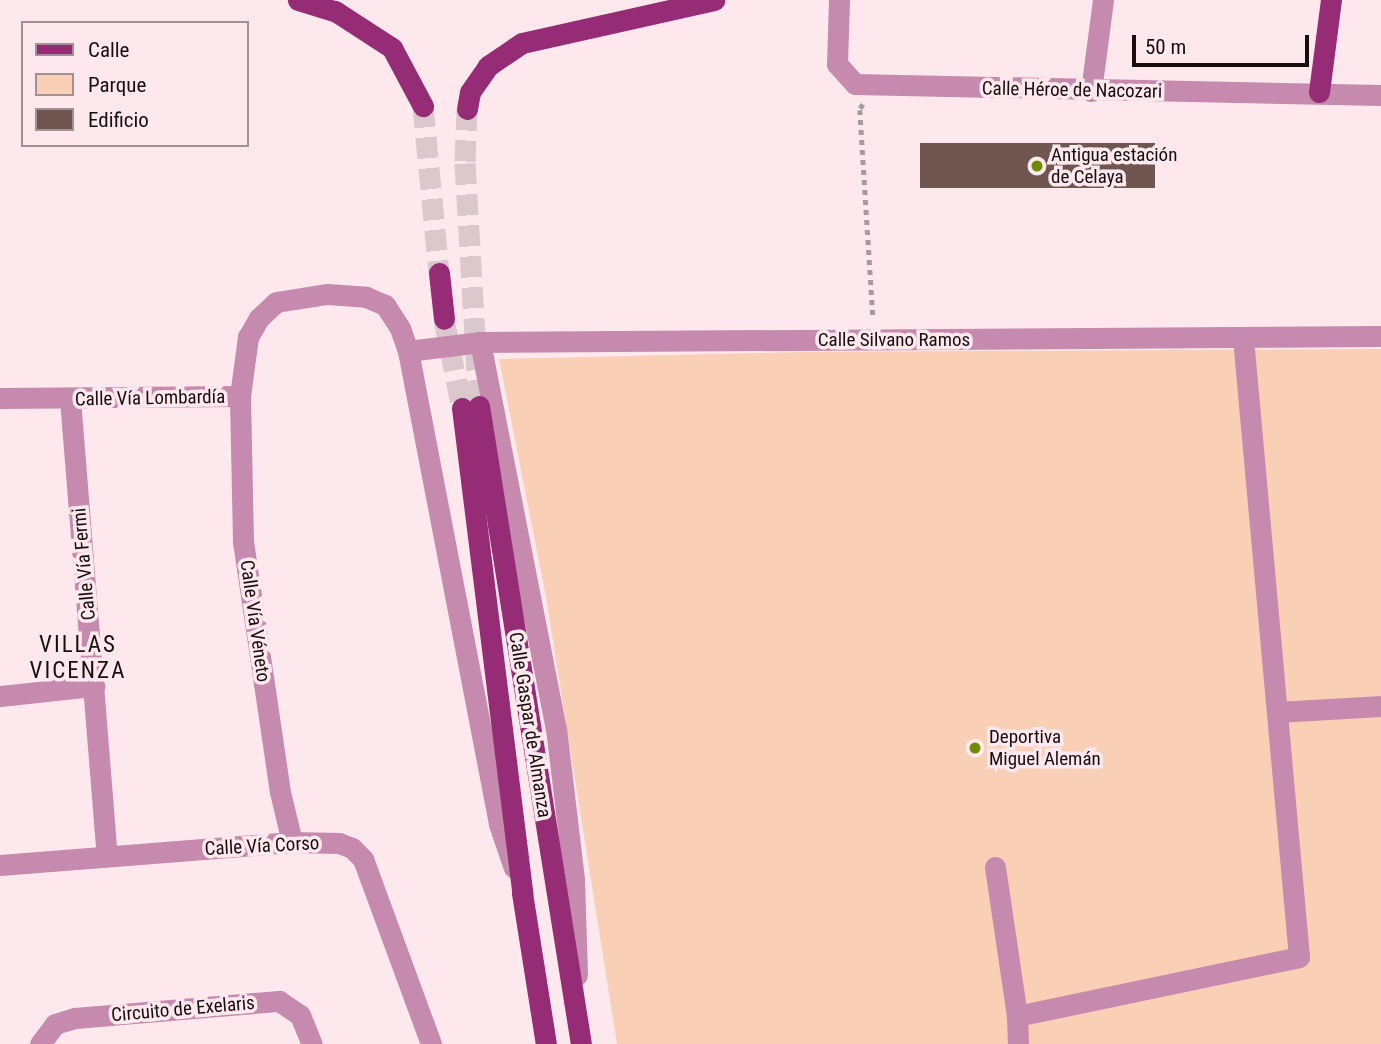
<!DOCTYPE html>
<meta charset="utf-8">
<style>
body{margin:0}
#map{position:relative;width:1381px;height:1044px;overflow:hidden;background:#fde9ed;font-family:"Roboto Condensed",sans-serif}
div>[style]{position:absolute}
[style*='--x']{left:calc(var(--x)*1px);top:calc(var(--y)*1px);width:calc(var(--w)*1px);rotate:calc(var(--a)*1deg)}
.green>*{inset:0;background:#f9cfb6}
.building>*{inset:0;background:#705651}
.major-tunnel>*{height:21px;margin-top:-10.5px;transform-origin:0;background:repeating-linear-gradient(90deg,#dbc8cc 0 21px,transparent 0 31px)}
.path>*{height:4.5px;margin-top:-2.25px;transform-origin:0;background:repeating-linear-gradient(90deg,#a9999c 0 5px,transparent 0 10px)}
.minor>*{height:21px;margin:-10.5px;padding:0 10.5px;transform-origin:10.5px;border-radius:10.5px;background:#c58aad}
.major>*{height:21px;margin:-10.5px;padding:0 10.5px;transform-origin:10.5px;border-radius:10.5px;background:#962c75}
.dots>*{width:19px;height:19px;translate:-50% -50%;box-sizing:border-box;border:4px solid #fde9ed;border-radius:50%}
span{translate:-50% -50%;white-space:nowrap;text-align:center;line-height:1.15;-webkit-text-stroke:7px #fde9ed;paint-order:stroke}
.street-label{font-size:19px;color:#180e10}
.poi-label{font-size:19px;color:#180e10}
.left{translate:0 -50%;text-align:left}
.quarter-label{font-size:23px;color:#180e10;letter-spacing:2px}
.legend{position:absolute;left:21px;top:21px;width:228px;height:126px;box-sizing:border-box;background:#fde9ed;border:2px solid #a19195;margin:0;padding:9px 12px;list-style:none;font-size:21px;color:#180e10}
.legend li{display:flex;align-items:center;gap:14px;height:35px}
.legend b{width:35px;border:2px solid #a19195}
.scale{position:absolute;left:1132px;top:35px;width:177px;height:32px;box-sizing:border-box;border:4px solid #180e10;border-top:0;padding-left:9px;font-size:21px;line-height:24px;white-space:nowrap;color:#180e10;-webkit-text-stroke:5px #fde9ed;paint-order:stroke}
</style>
<div id="map">
<div class="green">
<div style="clip-path:polygon(1381px 349px,1381px 1044px,617px 1044px,546px 597px,499px 359px,800px 352px)"></div>
</div>
<div class="building">
<div style="clip-path:polygon(920px 143px,1155px 143px,1155px 188px,920px 188px)"></div>
</div>
<div class="major-tunnel">
<div style="--x:423;--y:106;--w:168;--a:84.5"></div>
<div style="--x:467;--y:109;--w:54;--a:92.1"></div>
<div style="--x:465;--y:163;--w:243;--a:86.7"></div>
<div style="--x:444;--y:319;--w:91;--a:78.6"></div>
</div>
<div class="path">
<div style="--x:863;--y:104;--w:7;--a:117"></div>
<div style="--x:860;--y:110;--w:208;--a:86.4"></div>
</div>
<div class="minor">
<div style="--x:839;--y:0;--w:64;--a:91.8"></div>
<div style="--x:837;--y:64;--w:27;--a:48"></div>
<div style="--x:855;--y:84;--w:526;--a:1.2"></div>
<div style="--x:1091;--y:91;--w:92;--a:-82.5"></div>
<div style="--x:480;--y:342;--w:393;--a:78.9"></div>
<div style="--x:556;--y:728;--w:153;--a:83.2"></div>
<div style="--x:574;--y:880;--w:95;--a:88.2"></div>
<div style="--x:408;--y:351;--w:73;--a:-7.1"></div>
<div style="--x:480;--y:342;--w:901;--a:-0.38"></div>
<div style="--x:0;--y:398;--w:240;--a:-0.5"></div>
<div style="--x:70;--y:399;--w:457;--a:85.4"></div>
<div style="--x:0;--y:696;--w:95;--a:-6.1"></div>
<div style="--x:1277;--y:712;--w:104;--a:-3.3"></div>
<div style="--x:292;--y:842;--w:51;--a:-103.5"></div>
<div style="--x:280;--y:792;--w:254;--a:-98.4"></div>
<div style="--x:243;--y:541;--w:145;--a:-91.2"></div>
<div style="--x:240;--y:396;--w:60;--a:-82.3"></div>
<div style="--x:248;--y:337;--w:22;--a:-60"></div>
<div style="--x:259;--y:318;--w:23;--a:-43"></div>
<div style="--x:276;--y:302;--w:52;--a:-8.9"></div>
<div style="--x:327;--y:294;--w:39;--a:4"></div>
<div style="--x:366;--y:297;--w:21;--a:23"></div>
<div style="--x:385;--y:305;--w:27;--a:57"></div>
<div style="--x:400;--y:328;--w:24;--a:71"></div>
<div style="--x:408;--y:351;--w:482;--a:79.1"></div>
<div style="--x:499;--y:824;--w:46;--a:71.2"></div>
<div style="--x:0;--y:865;--w:293;--a:-4.5"></div>
<div style="--x:292;--y:842;--w:47;--a:1.2"></div>
<div style="--x:339;--y:843;--w:14;--a:21"></div>
<div style="--x:352;--y:848;--w:16;--a:45"></div>
<div style="--x:363;--y:859;--w:197;--a:69.8"></div>
<div style="--x:995;--y:867;--w:151;--a:81.6"></div>
<div style="--x:40;--y:1044;--w:25;--a:-53"></div>
<div style="--x:55;--y:1024;--w:21;--a:-17"></div>
<div style="--x:75;--y:1018;--w:205;--a:-4.8"></div>
<div style="--x:279;--y:1001;--w:25;--a:34"></div>
<div style="--x:300;--y:1015;--w:31;--a:68"></div>
<div style="--x:1018;--y:1044;--w:28;--a:-92"></div>
<div style="--x:1017;--y:1016;--w:288;--a:-11.8"></div>
<div style="--x:1299;--y:957;--w:622;--a:-95.17"></div>
</div>
<div class="major">
<div style="--x:298;--y:0;--w:39;--a:17"></div>
<div style="--x:335;--y:11;--w:68;--a:33"></div>
<div style="--x:392;--y:48;--w:66;--a:61.9"></div>
<div style="--x:1319;--y:92;--w:93;--a:-82.6"></div>
<div style="--x:467;--y:109;--w:17;--a:-80"></div>
<div style="--x:470;--y:92;--w:32;--a:-55"></div>
<div style="--x:488;--y:66;--w:41;--a:-34.1"></div>
<div style="--x:522;--y:43;--w:197;--a:-12.6"></div>
<div style="--x:439;--y:273;--w:46;--a:83.8"></div>
<div style="--x:479;--y:406;--w:646;--a:80.92"></div>
<div style="--x:462;--y:408;--w:489;--a:82.9"></div>
<div style="--x:522;--y:893;--w:153;--a:81"></div>
</div>
<div class="dots">
<div style="left:1037px;top:166px;background:#6f8a00"></div>
<div style="left:975px;top:748px;background:#6f8a00"></div>
</div>
<div class="street-label">
<span style="left:1072px;top:90px;rotate:1deg">Calle Héroe de Nacozari</span>
<span style="left:894px;top:340px">Calle Silvano Ramos</span>
<span style="left:150px;top:398px;rotate:-1deg">Calle Vía Lombardía</span>
<span style="left:84px;top:564px;rotate:-95deg">Calle Vía Fermi</span>
<span style="left:255px;top:621px;rotate:82deg">Calle Vía Véneto</span>
<span style="left:530px;top:725px;rotate:81deg">Calle Gaspar de Almanza</span>
<span style="left:262px;top:846px;rotate:-3deg">Calle Vía Corso</span>
<span style="left:183px;top:1009px;rotate:-5deg">Circuito de Exelaris</span>
</div>
<div class="poi-label">
<span class="left" style="left:1051px;top:166px">Antigua estación<br>de Celaya</span>
<span class="left" style="left:989px;top:748px">Deportiva<br>Miguel Alemán</span>
</div>
<div class="quarter-label">
<span style="left:78px;top:658px">VILLAS<br>VICENZA</span>
</div>
<ul class="legend">
<li><b style="height:9px;background:#962c75"></b>Calle</li>
<li><b style="height:19px;background:#f9cfb6"></b>Parque</li>
<li><b style="height:19px;background:#705651"></b>Edificio</li>
</ul>
<div class="scale">50 m</div>
</div>
